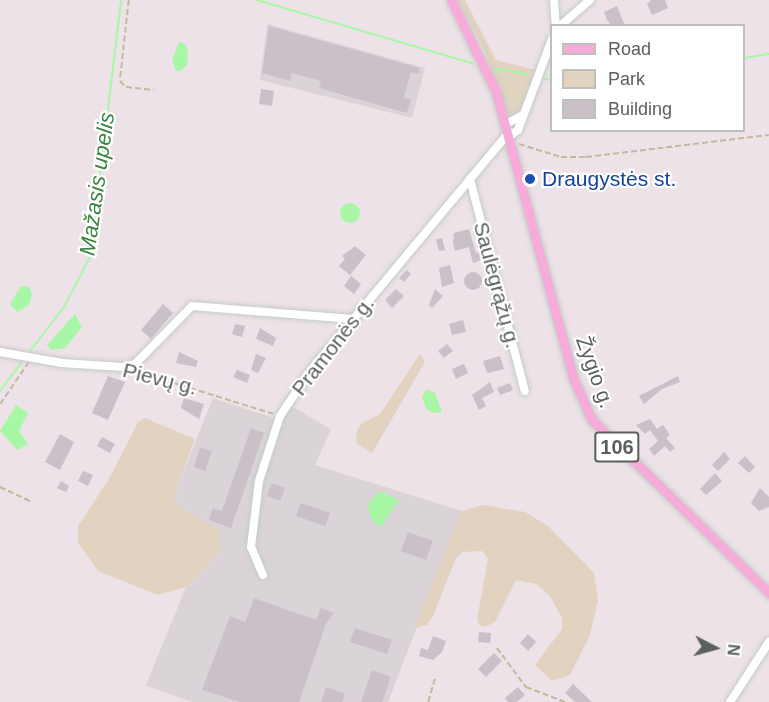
<!DOCTYPE html>
<meta charset="utf-8">
<style>
body{margin:0}
#map{position:relative;width:769px;height:702px;overflow:hidden;background:#ece2e8;font-family:Arial,sans-serif}
div>[style]{position:absolute}
[style*='--x']{left:calc(var(--x)*1px);top:calc(var(--y)*1px);width:calc(var(--w)*1px);rotate:calc(var(--a)*1deg)}
.industrial>*{inset:0;background:#dad4d8}
.green>*{inset:0;background:#e1d3c0}
.water>*{inset:0;background:#a7f7a7}
.round{border-radius:50%}
.stream>*{height:2px;margin:-1px;padding:0 1px;transform-origin:1px;border-radius:1px;background:#a7f7a7}
.building>*{inset:0;background:#c9c0c8}
.path>*{height:1.5px;margin-top:-0.75px;transform-origin:0;background:repeating-linear-gradient(90deg,#c1bb9b 0 6px,transparent 0 9px)}
.roads{filter:drop-shadow(0 0 2px #c5cbc7) drop-shadow(0 0 2px #c5cbc7)}
.minor>*{height:8px;margin:-4px;padding:0 4px;transform-origin:4px;border-radius:4px;background:#fff}
.major>*{height:9px;margin:-4.5px;padding:0 4.5px;transform-origin:4.5px;border-radius:4.5px;background:#f7abd9}
.dots>*{width:16px;height:16px;translate:-50% -50%;box-sizing:border-box;border:3px solid #fff;border-radius:50%}
span{translate:-50% -50%;white-space:nowrap;text-align:center;line-height:1.15;-webkit-text-stroke:4.5px #fff;paint-order:stroke}
.shield-label span{padding:2px 4px;background:#fff;border:2px solid;border-radius:4px;-webkit-text-stroke-width:0}
.shield-label{font-size:20px;color:#5a615b;font-weight:700}
.transit-label{font-size:21px;color:#164399}
.left{translate:0 -50%;text-align:left}
.street-label{font-size:21px;color:#5a615b}
.water-label{font-size:22px;color:#3a8540;font-style:italic}
.legend{position:absolute;left:550px;top:24px;width:195px;height:108px;box-sizing:border-box;background:#fff;border:2px solid #bdc0bd;margin:0;padding:8px 10px;list-style:none;font-size:18px;color:#5a615b}
.legend li{display:flex;align-items:center;gap:12px;height:30px}
.legend b{width:30px;border:2px solid #bdc0bd}
.north{position:absolute;left:685px;top:618px;width:60px;height:60px;-webkit-text-stroke:4px #fff;paint-order:stroke;rotate:96deg;font-size:16px;font-weight:700;line-height:24px;text-align:center;color:#5a615b}
.north::after{content:'';display:block;margin:auto;width:21px;height:27px;background:#5a615b;clip-path:polygon(50% 0,100% 100%,50% 72%,0 100%)}
</style>
<div id="map">
<div class="industrial">
<div style="clip-path:polygon(267px 24px,425px 68px,412px 118px,260px 80px)"></div>
<div style="clip-path:polygon(213px 398px,283px 421px,291px 406px,331px 429px,315px 465px,462px 511px,388px 702px,191px 702px,146px 685px,186px 587px,221px 551px,220px 530px,185px 511px,173px 498px)"></div>
</div>
<div class="green">
<div style="clip-path:polygon(457px 0,465px 0,496px 60px,536px 70px,520px 112px,513px 116px,508px 114px,484px 50px)"></div>
<div style="clip-path:polygon(420px 354px,425px 362px,372px 453px,357px 444px,356px 433px,361px 424px,380px 414px)"></div>
<div style="clip-path:polygon(145px 418px,195px 439px,173px 498px,185px 511px,220px 530px,221px 551px,186px 587px,158px 595px,98px 571px,78px 542px,78px 526px,109px 479px,138px 422px)"></div>
<div style="clip-path:polygon(483px 505px,525px 512px,548px 526px,594px 573px,598px 600px,590px 635px,570px 675px,552px 681px,535px 665px,562px 629px,562px 618px,550px 596px,536px 584px,516px 580px,495px 622px,485px 627px,479px 625px,477px 619px,488px 559px,482px 551px,463px 552px,456px 558px,434px 614px,427px 625px,414px 628px,462px 511px)"></div>
</div>
<div class="water">
<div style="clip-path:polygon(179px 42px,185px 44px,188px 51px,187px 65px,180px 71px,176px 71px,172px 61px)"></div>
<div class="round" style="left:340px;top:203px;width:20px;height:20px"></div>
<div style="clip-path:polygon(21px 286px,29px 287px,32px 294px,29px 305px,17px 312px,10px 304px)"></div>
<div style="clip-path:polygon(75px 314px,82px 327px,65px 348px,52px 350px,47px 345px)"></div>
<div style="clip-path:polygon(426px 389px,435px 393px,442px 412px,432px 413px,426px 408px,422px 397px)"></div>
<div style="clip-path:polygon(16px 405px,28px 413px,19px 431px,28px 444px,17px 450px,0 431px)"></div>
<div style="clip-path:polygon(380px 491px,399px 500px,382px 526px,374px 523px,368px 510px,370px 502px)"></div>
</div>
<div class="stream">
<div style="--x:257;--y:0;--w:226;--a:16.4"></div>
<div style="--x:744;--y:58;--w:25;--a:-9"></div>
<div style="--x:495;--y:69;--w:33;--a:9"></div>
<div style="--x:544;--y:79;--w:8;--a:7"></div>
<div style="--x:30;--y:351;--w:56;--a:-52.3"></div>
<div style="--x:64;--y:307;--w:56;--a:-62.5"></div>
<div style="--x:90;--y:257;--w:259;--a:-83.1"></div>
<div style="--x:0;--y:391;--w:35;--a:-53"></div>
</div>
<div class="building">
<div style="clip-path:polygon(651px 0,665px 0,668px 8px,652px 15px,647px 4px)"></div>
<div style="clip-path:polygon(617px 6px,625px 26px,612px 26px,607px 20px,604px 12px)"></div>
<div style="clip-path:polygon(269px 26px,420px 68px,419px 74px,411px 72px,404px 97px,411px 100px,407px 113px,319px 88px,321px 81px,292px 73px,290px 81px,262px 73px)"></div>
<div style="clip-path:polygon(261px 89px,274px 91px,272px 106px,259px 104px)"></div>
<div style="clip-path:polygon(469px 229px,476px 253px,480px 252px,482px 260px,473px 263px,469px 247px,455px 251px,453px 244px,454px 233px)"></div>
<div style="clip-path:polygon(442px 238px,445px 250px,439px 251px,436px 239px)"></div>
<div style="clip-path:polygon(355px 246px,366px 255px,350px 275px,339px 266px,345px 259px,342px 256px)"></div>
<div style="clip-path:polygon(450px 265px,454px 283px,442px 287px,439px 268px)"></div>
<div style="clip-path:polygon(407px 270px,411px 274px,404px 282px,399px 278px)"></div>
<div class="round" style="left:464px;top:272px;width:18px;height:18px"></div>
<div style="clip-path:polygon(351px 276px,361px 284px,354px 294px,344px 286px)"></div>
<div style="clip-path:polygon(396px 289px,404px 296px,392px 308px,385px 300px)"></div>
<div style="clip-path:polygon(435px 289px,443px 296px,432px 308px,429px 305px)"></div>
<div style="clip-path:polygon(163px 304px,173px 313px,151px 339px,141px 330px)"></div>
<div style="clip-path:polygon(463px 320px,466px 332px,452px 335px,449px 324px)"></div>
<div style="clip-path:polygon(235px 324px,245px 326px,242px 337px,232px 334px)"></div>
<div style="clip-path:polygon(260px 328px,276px 338px,273px 346px,256px 339px)"></div>
<div style="clip-path:polygon(447px 344px,453px 351px,444px 358px,438px 351px)"></div>
<div style="clip-path:polygon(179px 352px,198px 361px,196px 367px,176px 363px)"></div>
<div style="clip-path:polygon(256px 354px,266px 358px,258px 373px,251px 370px)"></div>
<div style="clip-path:polygon(500px 356px,504px 369px,487px 373px,483px 361px)"></div>
<div style="clip-path:polygon(464px 364px,468px 373px,456px 379px,452px 369px)"></div>
<div style="clip-path:polygon(237px 370px,250px 375px,247px 383px,233px 377px)"></div>
<div style="clip-path:polygon(108px 376px,125px 382px,108px 420px,92px 413px)"></div>
<div style="clip-path:polygon(678px 376px,680px 382px,662px 389px,644px 404px,639px 396px)"></div>
<div style="clip-path:polygon(490px 382px,494px 392px,482px 398px,486px 406px,479px 410px,472px 395px)"></div>
<div style="clip-path:polygon(510px 383px,513px 390px,500px 395px,497px 388px)"></div>
<div style="clip-path:polygon(184px 398px,204px 404px,199px 419px,181px 408px)"></div>
<div style="clip-path:polygon(650px 419px,657px 429px,663px 425px,670px 435px,666px 438px,675px 448px,670px 452px,665px 446px,654px 456px,649px 449px,658px 441px,650px 430px,645px 434px,636px 425px)"></div>
<div style="clip-path:polygon(251px 428px,264px 433px,231px 528px,209px 520px,213px 508px,222px 511px)"></div>
<div style="clip-path:polygon(60px 434px,74px 442px,60px 470px,45px 462px)"></div>
<div style="clip-path:polygon(102px 437px,115px 444px,110px 453px,97px 446px)"></div>
<div style="clip-path:polygon(200px 447px,212px 451px,205px 471px,194px 467px)"></div>
<div style="clip-path:polygon(724px 452px,730px 459px,718px 471px,712px 465px)"></div>
<div style="clip-path:polygon(745px 456px,755px 467px,749px 473px,738px 463px)"></div>
<div style="clip-path:polygon(83px 471px,93px 475px,88px 486px,78px 481px)"></div>
<div style="clip-path:polygon(715px 473px,722px 481px,706px 495px,700px 489px)"></div>
<div style="clip-path:polygon(61px 481px,69px 486px,66px 492px,57px 488px)"></div>
<div style="clip-path:polygon(272px 483px,285px 488px,280px 501px,267px 496px)"></div>
<div style="clip-path:polygon(760px 488px,769px 497px,769px 507px,759px 511px,751px 503px)"></div>
<div style="clip-path:polygon(301px 503px,330px 513px,325px 526px,296px 516px)"></div>
<div style="clip-path:polygon(408px 532px,433px 541px,426px 560px,401px 551px)"></div>
<div style="clip-path:polygon(254px 598px,316px 620px,321px 608px,334px 613px,326px 624px,299px 702px,240px 702px,202px 690px,230px 616px,245px 622px)"></div>
<div style="clip-path:polygon(355px 628px,392px 640px,387px 654px,350px 642px)"></div>
<div style="clip-path:polygon(479px 632px,491px 633px,490px 643px,478px 642px)"></div>
<div style="clip-path:polygon(528px 634px,536px 642px,528px 651px,520px 643px)"></div>
<div style="clip-path:polygon(433px 636px,446px 641px,442px 652px,433px 660px,419px 656px,421px 648px,428px 650px)"></div>
<div style="clip-path:polygon(494px 653px,502px 661px,486px 677px,478px 669px)"></div>
<div style="clip-path:polygon(372px 670px,391px 677px,382px 702px,361px 702px)"></div>
<div style="clip-path:polygon(573px 684px,592px 702px,575px 702px,565px 693px)"></div>
<div style="clip-path:polygon(326px 687px,345px 694px,342px 702px,321px 702px)"></div>
<div style="clip-path:polygon(518px 687px,525px 695px,517px 702px,508px 702px,505px 698px)"></div>
</div>
<div class="path">
<div style="--x:129;--y:0;--w:81;--a:96.3"></div>
<div style="--x:120;--y:81;--w:8;--a:45"></div>
<div style="--x:126;--y:87;--w:28;--a:6"></div>
<div style="--x:519;--y:144;--w:44;--a:17.2"></div>
<div style="--x:561;--y:157;--w:25;--a:0"></div>
<div style="--x:586;--y:157;--w:184;--a:-6.9"></div>
<div style="--x:139;--y:372;--w:141;--a:17.3"></div>
<div style="--x:0;--y:404;--w:50;--a:-55.7"></div>
<div style="--x:0;--y:487;--w:35;--a:25"></div>
<div style="--x:497;--y:648;--w:49;--a:53.4"></div>
<div style="--x:526;--y:687;--w:42;--a:21"></div>
<div style="--x:428;--y:702;--w:25;--a:-74"></div>
</div>
<div class="roads">
<div class="minor">
<div style="--x:554;--y:0;--w:26;--a:86"></div>
<div style="--x:560;--y:26;--w:40;--a:-41"></div>
<div style="--x:506;--y:124;--w:19;--a:-28"></div>
<div style="--x:510;--y:136;--w:10;--a:-37"></div>
<div style="--x:518;--y:130;--w:97;--a:-69.5"></div>
<div style="--x:470;--y:179;--w:219;--a:75.5"></div>
<div style="--x:0;--y:352;--w:63;--a:10.1"></div>
<div style="--x:62;--y:363;--w:61;--a:3.8"></div>
<div style="--x:123;--y:367;--w:12;--a:-14"></div>
<div style="--x:135;--y:364;--w:81;--a:-45.5"></div>
<div style="--x:192;--y:306;--w:161;--a:4.6"></div>
<div style="--x:263;--y:575;--w:30;--a:-113"></div>
<div style="--x:251;--y:547;--w:66;--a:-83.1"></div>
<div style="--x:259;--y:481;--w:68;--a:-72.1"></div>
<div style="--x:280;--y:416;--w:55;--a:-56"></div>
<div style="--x:311;--y:370;--w:310;--a:-50.2"></div>
<div style="--x:730;--y:702;--w:72;--a:-57"></div>
</div>
<div class="major">
<div style="--x:451;--y:0;--w:102;--a:63.9"></div>
<div style="--x:496;--y:92;--w:296;--a:74.9"></div>
<div style="--x:573;--y:378;--w:46;--a:65.7"></div>
<div style="--x:592;--y:420;--w:248;--a:44.3"></div>
</div>
</div>
<div class="dots">
<div style="left:530px;top:179px;background:#1a4fb4"></div>
</div>
<div class="shield-label">
<span style="left:617px;top:447px">106</span>
</div>
<div class="transit-label">
<span class="left" style="left:542px;top:179px">Draugystės st.</span>
</div>
<div class="street-label">
<span style="left:497px;top:285px;rotate:75deg">Saulėgrąžų g.</span>
<span style="left:333px;top:346px;rotate:-52deg">Pramonės g.</span>
<span style="left:595px;top:372px;rotate:70deg">Žygio g.</span>
<span style="left:160px;top:379px;rotate:14deg">Pievų g.</span>
</div>
<div class="water-label">
<span style="left:97px;top:184px;rotate:-82deg">Mažasis upelis</span>
</div>
<ul class="legend">
<li><b style="height:8px;background:#f7abd9"></b>Road</li>
<li><b style="height:16px;background:#e1d3c0"></b>Park</li>
<li><b style="height:16px;background:#c9c0c8"></b>Building</li>
</ul>
<div class="north">N</div>
</div>
